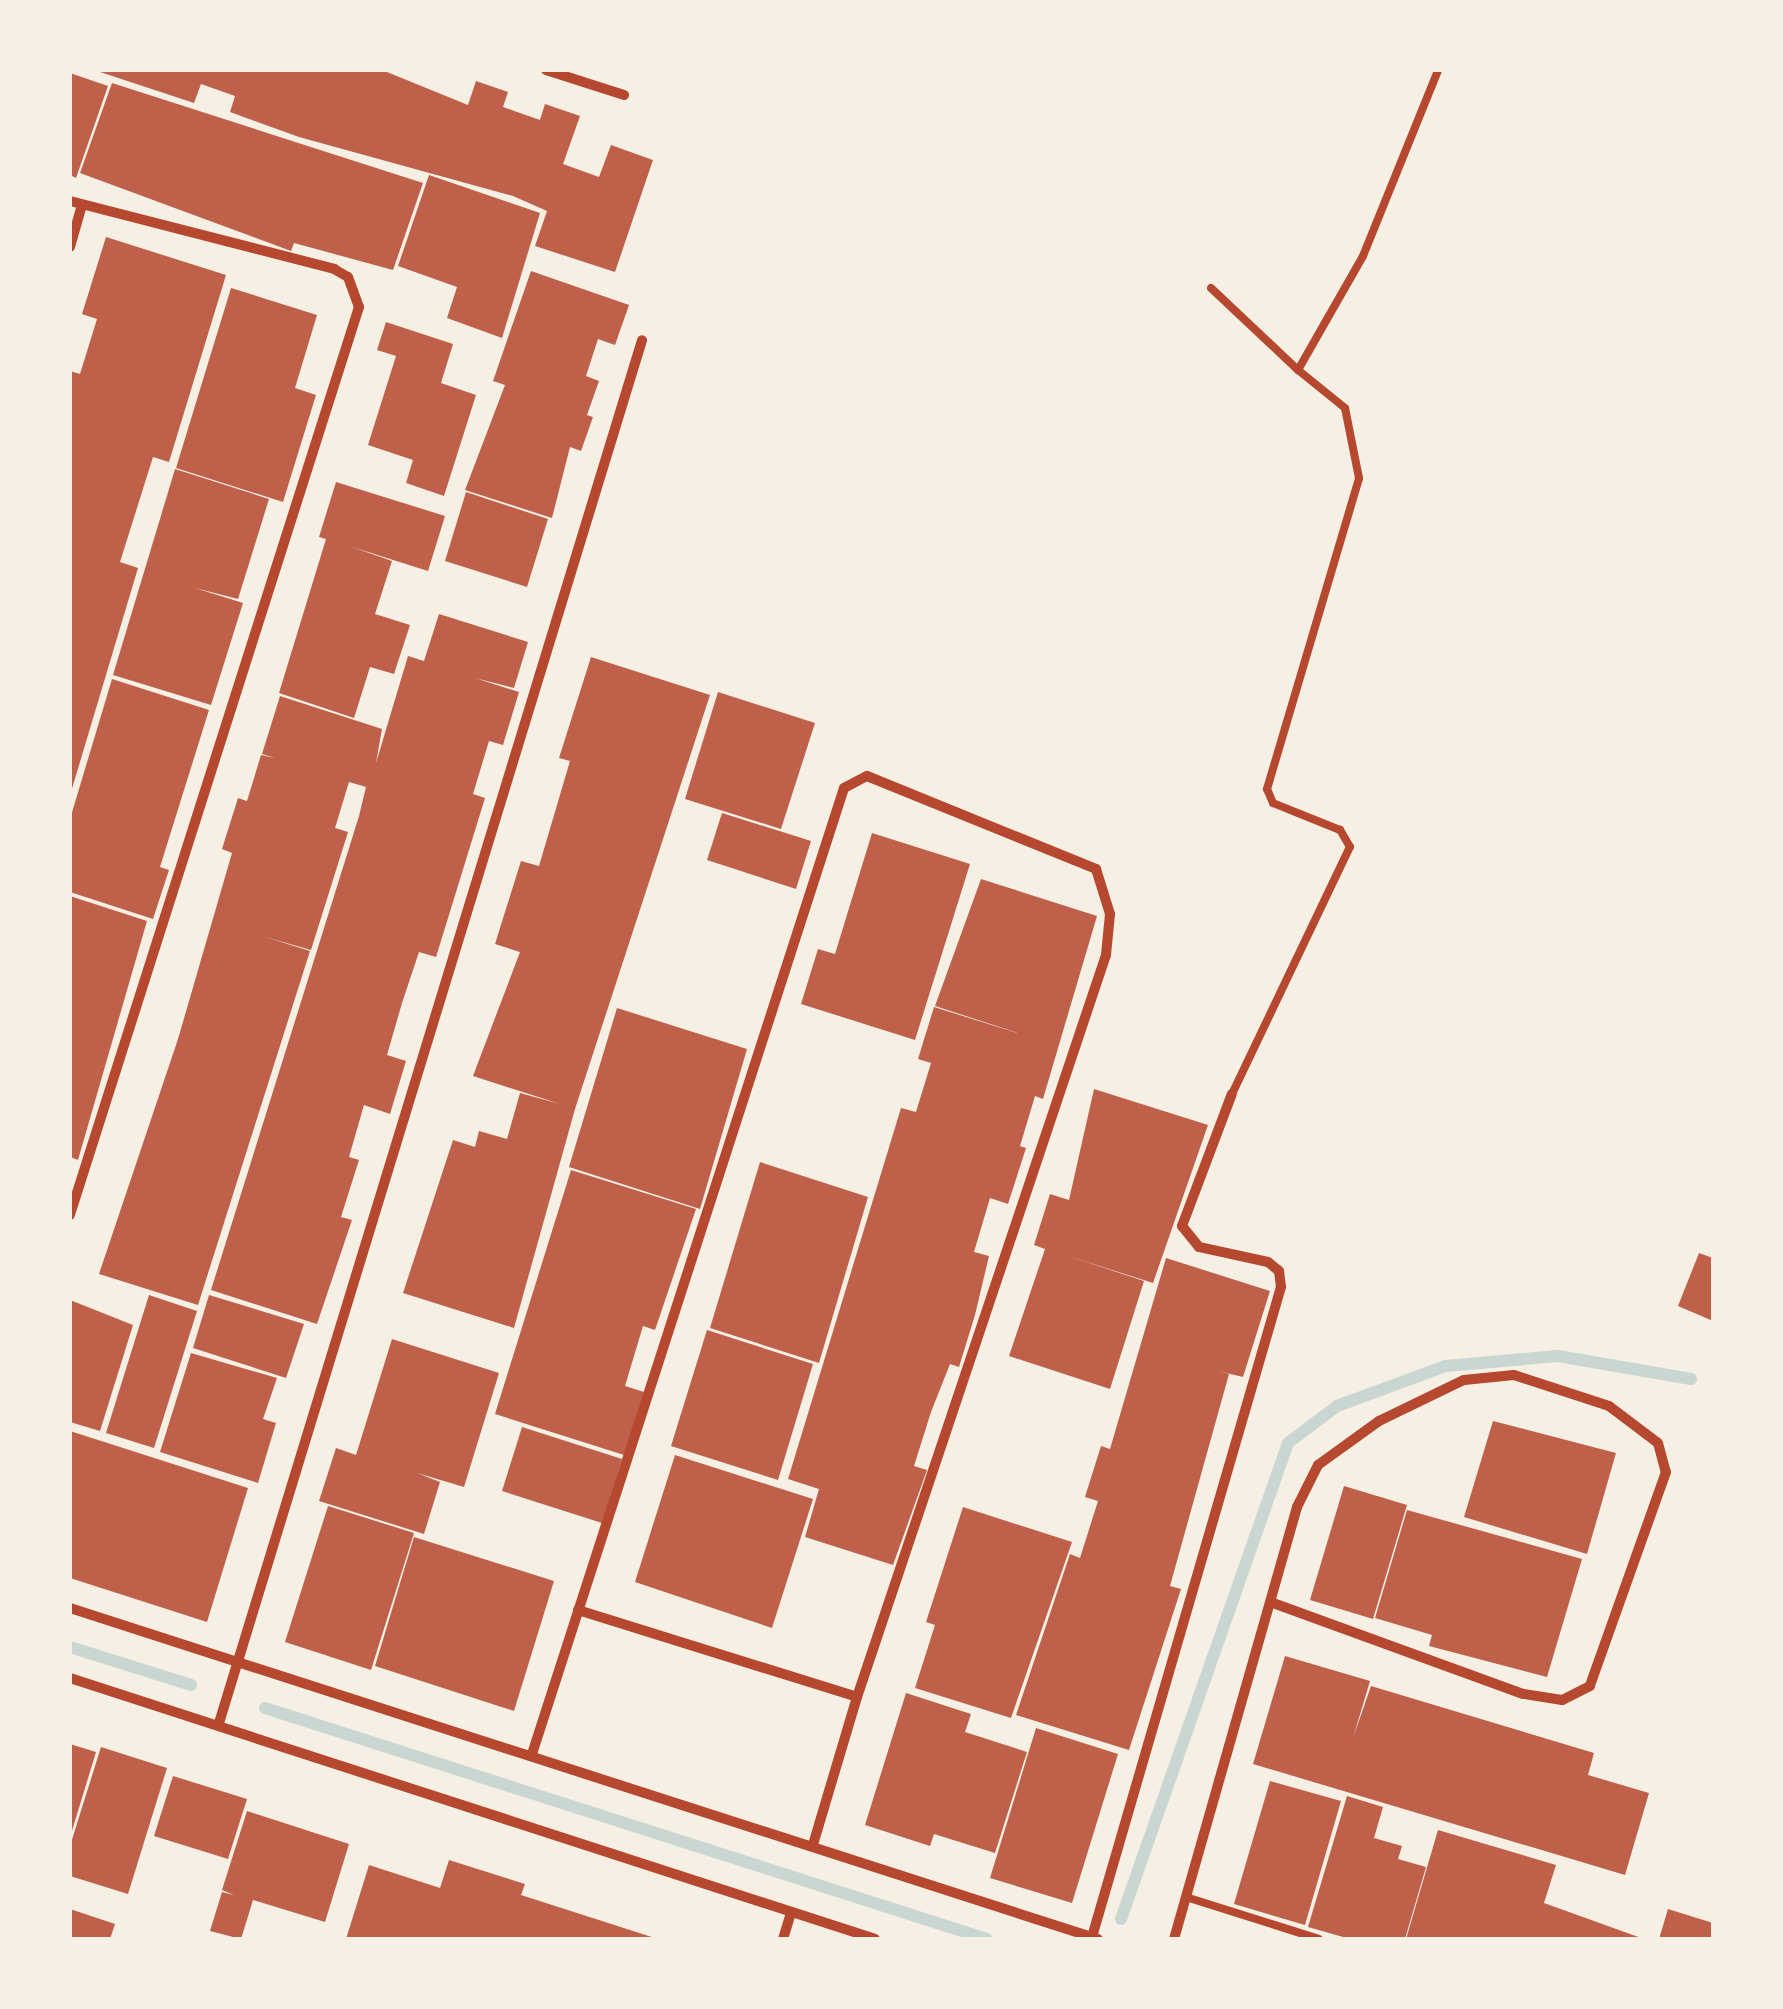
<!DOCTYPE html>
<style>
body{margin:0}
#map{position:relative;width:1783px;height:2009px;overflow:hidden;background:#f6efe4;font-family:Raleway,sans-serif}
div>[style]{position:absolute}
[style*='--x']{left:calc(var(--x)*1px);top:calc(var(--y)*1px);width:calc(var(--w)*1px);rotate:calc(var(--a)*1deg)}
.stream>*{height:12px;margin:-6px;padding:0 6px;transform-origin:6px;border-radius:6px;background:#c9d6d2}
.building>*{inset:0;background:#bf614a}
.service>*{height:8px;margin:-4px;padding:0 4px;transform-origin:4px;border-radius:4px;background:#b5482f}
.minor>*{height:10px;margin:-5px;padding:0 5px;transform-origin:5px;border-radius:5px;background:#b5482f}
span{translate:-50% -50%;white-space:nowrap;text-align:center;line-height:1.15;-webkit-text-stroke:8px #f6efe4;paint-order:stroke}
.frame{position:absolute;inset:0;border:72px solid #f6efe4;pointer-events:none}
</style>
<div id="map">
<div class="stream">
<div style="--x:70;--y:1647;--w:127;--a:17.4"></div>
<div style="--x:265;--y:1708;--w:758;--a:17.74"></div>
<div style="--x:1121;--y:1919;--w:504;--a:-70.67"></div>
<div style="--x:1288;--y:1443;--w:61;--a:-37.1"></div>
<div style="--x:1337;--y:1406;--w:116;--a:-20.2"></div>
<div style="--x:1446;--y:1366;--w:112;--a:-5.1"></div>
<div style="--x:1558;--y:1356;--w:135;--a:9.8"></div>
</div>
<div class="building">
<div style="clip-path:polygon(382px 70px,468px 105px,476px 81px,508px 92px,503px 107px,540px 120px,545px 104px,580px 116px,563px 164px,599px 177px,611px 145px,653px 160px,615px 272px,535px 246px,547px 211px,513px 196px,299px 137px,230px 112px,235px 96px,201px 84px,194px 103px,97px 71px)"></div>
<div style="clip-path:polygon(70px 73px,108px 86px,76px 178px,70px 175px)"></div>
<div style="clip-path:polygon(112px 83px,423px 183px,393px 270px,294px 243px,291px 251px,80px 173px)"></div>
<div style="clip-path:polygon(429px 175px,540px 213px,502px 338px,447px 318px,457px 287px,398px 266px)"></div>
<div style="clip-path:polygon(106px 237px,226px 275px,169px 462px,153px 457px,120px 562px,138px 568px,71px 792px,70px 371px,80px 374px,97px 319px,82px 314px)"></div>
<div style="clip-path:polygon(531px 271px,629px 305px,615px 345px,598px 339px,586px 376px,599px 381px,587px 415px,593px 417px,581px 451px,570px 447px,552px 518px,465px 490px,505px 385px,493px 381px)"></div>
<div style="clip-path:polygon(231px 288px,317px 315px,295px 388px,316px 395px,283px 502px,176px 468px)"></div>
<div style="clip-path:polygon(386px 322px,453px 344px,441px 383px,476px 395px,444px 496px,406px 483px,413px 460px,368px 445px,396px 356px,377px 350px)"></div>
<div style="clip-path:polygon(175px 469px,269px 499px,238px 599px,195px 588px,243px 603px,211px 705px,113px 675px)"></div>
<div style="clip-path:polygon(336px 482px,445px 516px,428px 571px,349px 546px,392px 561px,375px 614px,410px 625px,394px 674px,370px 667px,354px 718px,279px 693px,326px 539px,319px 537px)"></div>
<div style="clip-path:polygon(466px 492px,548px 519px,527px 587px,445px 561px)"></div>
<div style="clip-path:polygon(439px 614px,528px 642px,514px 688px,475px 678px,519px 692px,503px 745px,489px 741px,473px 794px,485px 798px,436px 957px,419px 952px,402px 1003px,387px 1055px,406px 1061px,390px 1114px,364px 1105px,349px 1157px,359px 1160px,341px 1217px,352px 1220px,317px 1324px,211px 1290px,359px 816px,366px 787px,349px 782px,335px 828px,348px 832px,311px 950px,265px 937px,310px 951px,198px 1305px,99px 1274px,178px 1039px,232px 853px,222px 849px,238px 798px,247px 801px,261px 755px,275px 758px,262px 754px,280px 696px,382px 729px,376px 763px,408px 656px,424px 661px)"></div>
<div style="clip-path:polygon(591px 657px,710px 695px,575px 1109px,514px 1328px,403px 1293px,453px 1140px,475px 1147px,479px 1131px,507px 1139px,520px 1093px,560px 1104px,473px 1076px,520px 952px,495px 944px,521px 861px,539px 866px,570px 761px,559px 758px)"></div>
<div style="clip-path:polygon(112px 679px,209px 710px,160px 867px,169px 870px,153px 919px,70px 892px,70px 819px)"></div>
<div style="clip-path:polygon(718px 692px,815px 723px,781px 829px,685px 799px)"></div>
<div style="clip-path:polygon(722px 813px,811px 841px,796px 889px,707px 860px)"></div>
<div style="clip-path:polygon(872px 833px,970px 864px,915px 1040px,801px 1004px,818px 949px,835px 954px)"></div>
<div style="clip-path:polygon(981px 879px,1097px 916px,1043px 1099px,1035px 1096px,1020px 1146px,1026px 1148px,1008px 1204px,990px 1198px,974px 1252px,989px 1256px,975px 1315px,959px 1367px,950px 1364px,931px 1412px,914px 1466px,927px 1470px,893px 1565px,805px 1537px,819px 1489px,788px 1479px,901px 1108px,916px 1112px,931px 1063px,918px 1059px,934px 1007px,1027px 1036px,935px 1006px)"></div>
<div style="clip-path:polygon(70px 896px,147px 921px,78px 1160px,70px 1157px)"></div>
<div style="clip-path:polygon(617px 1008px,747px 1049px,700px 1209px,569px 1167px)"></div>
<div style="clip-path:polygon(1094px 1089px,1208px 1125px,1153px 1283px,1068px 1256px,1144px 1281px,1110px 1389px,1009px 1356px,1045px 1249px,1034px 1245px,1050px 1194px,1069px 1200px)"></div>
<div style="clip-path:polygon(760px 1162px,868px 1197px,819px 1363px,710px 1328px)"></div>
<div style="clip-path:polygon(571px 1170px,696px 1209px,655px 1330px,643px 1326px,625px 1386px,644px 1392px,624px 1455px,495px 1414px)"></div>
<div style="clip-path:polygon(1699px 1253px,1713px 1258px,1713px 1321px,1678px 1306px)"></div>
<div style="clip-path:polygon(1166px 1258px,1270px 1291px,1243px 1377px,1218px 1371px,1229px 1374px,1170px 1586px,1181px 1589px,1129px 1750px,1016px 1715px,1070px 1554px,1080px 1558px,1098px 1501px,1085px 1497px,1101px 1446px,1110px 1449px)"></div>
<div style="clip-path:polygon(149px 1295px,197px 1311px,154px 1448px,106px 1433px)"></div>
<div style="clip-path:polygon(209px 1295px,304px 1324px,286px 1378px,193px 1348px)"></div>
<div style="clip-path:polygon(70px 1300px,133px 1325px,100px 1431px,70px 1422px)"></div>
<div style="clip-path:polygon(707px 1330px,813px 1364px,778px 1480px,671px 1446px)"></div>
<div style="clip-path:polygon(392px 1339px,499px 1373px,464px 1487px,417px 1473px,440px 1482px,424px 1534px,319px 1501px,336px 1448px,356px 1455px)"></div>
<div style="clip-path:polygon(191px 1353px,277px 1378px,263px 1419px,276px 1423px,258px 1483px,160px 1452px)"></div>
<div style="clip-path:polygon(1493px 1421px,1616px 1453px,1587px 1554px,1464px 1517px)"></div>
<div style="clip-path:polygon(522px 1427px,622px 1459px,602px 1523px,502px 1491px)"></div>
<div style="clip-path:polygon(70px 1431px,248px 1488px,207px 1622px,70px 1578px)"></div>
<div style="clip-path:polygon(675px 1455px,813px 1499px,772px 1628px,635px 1582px)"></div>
<div style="clip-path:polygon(1344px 1486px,1407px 1505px,1373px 1619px,1310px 1600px)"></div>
<div style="clip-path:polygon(328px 1506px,414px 1533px,371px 1670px,285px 1642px)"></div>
<div style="clip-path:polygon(963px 1507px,1072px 1542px,1011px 1718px,915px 1688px,935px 1625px,926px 1622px)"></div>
<div style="clip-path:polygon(1407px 1510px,1582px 1559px,1547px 1677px,1429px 1646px,1432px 1635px,1375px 1618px)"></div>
<div style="clip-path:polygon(414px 1537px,554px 1581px,514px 1711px,375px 1666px)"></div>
<div style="clip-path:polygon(1285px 1656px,1370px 1681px,1353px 1738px,1371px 1686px,1594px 1753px,1588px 1775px,1649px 1793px,1625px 1875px,1253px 1764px)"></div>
<div style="clip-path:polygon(906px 1693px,971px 1714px,965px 1732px,1027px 1752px,995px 1853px,934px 1834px,930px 1846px,865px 1825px)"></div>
<div style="clip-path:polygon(1036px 1728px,1118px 1754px,1072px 1903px,990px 1878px)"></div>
<div style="clip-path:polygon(70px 1744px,96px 1752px,71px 1834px,70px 1833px)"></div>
<div style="clip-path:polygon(101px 1747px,167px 1768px,128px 1894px,70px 1876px,70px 1846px)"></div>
<div style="clip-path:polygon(173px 1776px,247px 1799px,228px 1859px,154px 1836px)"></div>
<div style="clip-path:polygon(1270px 1781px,1341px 1801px,1305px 1925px,1234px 1904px)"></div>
<div style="clip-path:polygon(1347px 1796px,1383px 1807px,1374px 1838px,1402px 1846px,1398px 1859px,1426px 1867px,1405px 1939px,1350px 1939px,1308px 1927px)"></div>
<div style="clip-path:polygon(247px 1811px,349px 1844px,325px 1922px,253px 1900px,241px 1939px,210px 1931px,222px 1892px,234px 1895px,222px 1890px)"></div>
<div style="clip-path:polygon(1438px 1830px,1556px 1865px,1544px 1903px,1644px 1939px,1406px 1939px)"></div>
<div style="clip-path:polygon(449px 1860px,525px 1884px,521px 1895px,658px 1939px,346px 1939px,369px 1865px,440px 1888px)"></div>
<div style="clip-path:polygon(70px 1909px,115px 1924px,110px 1939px,70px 1939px)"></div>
<div style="clip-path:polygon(1668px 1909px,1713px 1923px,1713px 1939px,1659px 1939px)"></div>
</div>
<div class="service">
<div style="--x:1211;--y:288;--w:120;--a:43.3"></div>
<div style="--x:1298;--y:370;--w:131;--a:-60.3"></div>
<div style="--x:1363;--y:256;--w:201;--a:-68"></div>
<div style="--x:1232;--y:1094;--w:274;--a:-64.5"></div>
<div style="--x:1350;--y:847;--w:20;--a:-120"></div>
<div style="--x:1340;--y:830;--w:72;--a:-158.1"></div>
<div style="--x:1273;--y:803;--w:15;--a:-113"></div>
<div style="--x:1267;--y:789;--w:324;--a:-73.5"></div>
<div style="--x:1359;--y:478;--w:71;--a:-101.3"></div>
<div style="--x:1345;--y:408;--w:60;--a:-141"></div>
<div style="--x:1189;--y:1898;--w:136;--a:17.5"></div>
</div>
<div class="minor">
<div style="--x:546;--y:70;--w:82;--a:17.8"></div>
<div style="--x:70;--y:201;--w:273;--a:14.4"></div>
<div style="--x:334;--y:269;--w:16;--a:30"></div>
<div style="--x:348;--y:277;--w:32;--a:70"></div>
<div style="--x:359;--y:307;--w:953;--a:107.66"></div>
<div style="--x:70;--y:247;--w:44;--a:-74.1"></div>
<div style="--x:70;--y:1608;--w:1080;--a:17.85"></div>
<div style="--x:578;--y:1610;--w:292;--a:17.3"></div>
<div style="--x:70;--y:1678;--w:846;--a:17.96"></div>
<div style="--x:219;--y:1723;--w:1446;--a:-72.99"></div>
<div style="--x:532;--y:1754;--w:1015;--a:-72.1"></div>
<div style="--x:844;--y:788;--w:26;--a:-28"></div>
<div style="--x:867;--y:776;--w:247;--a:22.1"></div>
<div style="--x:1096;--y:869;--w:47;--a:72.7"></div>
<div style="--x:1110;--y:914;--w:41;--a:95.6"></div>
<div style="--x:1106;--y:955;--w:783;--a:108.55"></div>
<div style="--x:857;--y:1697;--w:154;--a:106.6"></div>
<div style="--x:1092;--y:1937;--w:677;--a:-73.79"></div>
<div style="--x:1281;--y:1287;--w:16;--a:-97"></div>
<div style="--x:1279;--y:1271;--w:14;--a:-141"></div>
<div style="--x:1268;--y:1262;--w:71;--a:-167.7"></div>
<div style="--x:1199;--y:1247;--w:27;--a:-129"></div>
<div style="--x:1182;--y:1226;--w:141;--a:-69.3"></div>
<div style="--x:783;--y:1939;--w:28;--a:-73"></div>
<div style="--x:1174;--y:1939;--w:449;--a:-74.1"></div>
<div style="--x:1297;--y:1507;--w:47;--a:-63.4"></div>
<div style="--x:1318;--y:1465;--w:75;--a:-35.8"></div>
<div style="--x:1379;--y:1421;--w:94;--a:-25.8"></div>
<div style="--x:1464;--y:1380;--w:50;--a:-5.7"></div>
<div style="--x:1514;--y:1375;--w:100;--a:18.1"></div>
<div style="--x:1609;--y:1406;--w:61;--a:37.1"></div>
<div style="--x:1658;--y:1443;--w:30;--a:75"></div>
<div style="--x:1666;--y:1472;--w:227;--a:109.6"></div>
<div style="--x:1590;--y:1686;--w:31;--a:153"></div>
<div style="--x:1562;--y:1700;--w:39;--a:-171"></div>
<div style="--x:1523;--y:1694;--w:266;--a:-160"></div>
</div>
<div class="frame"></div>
</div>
